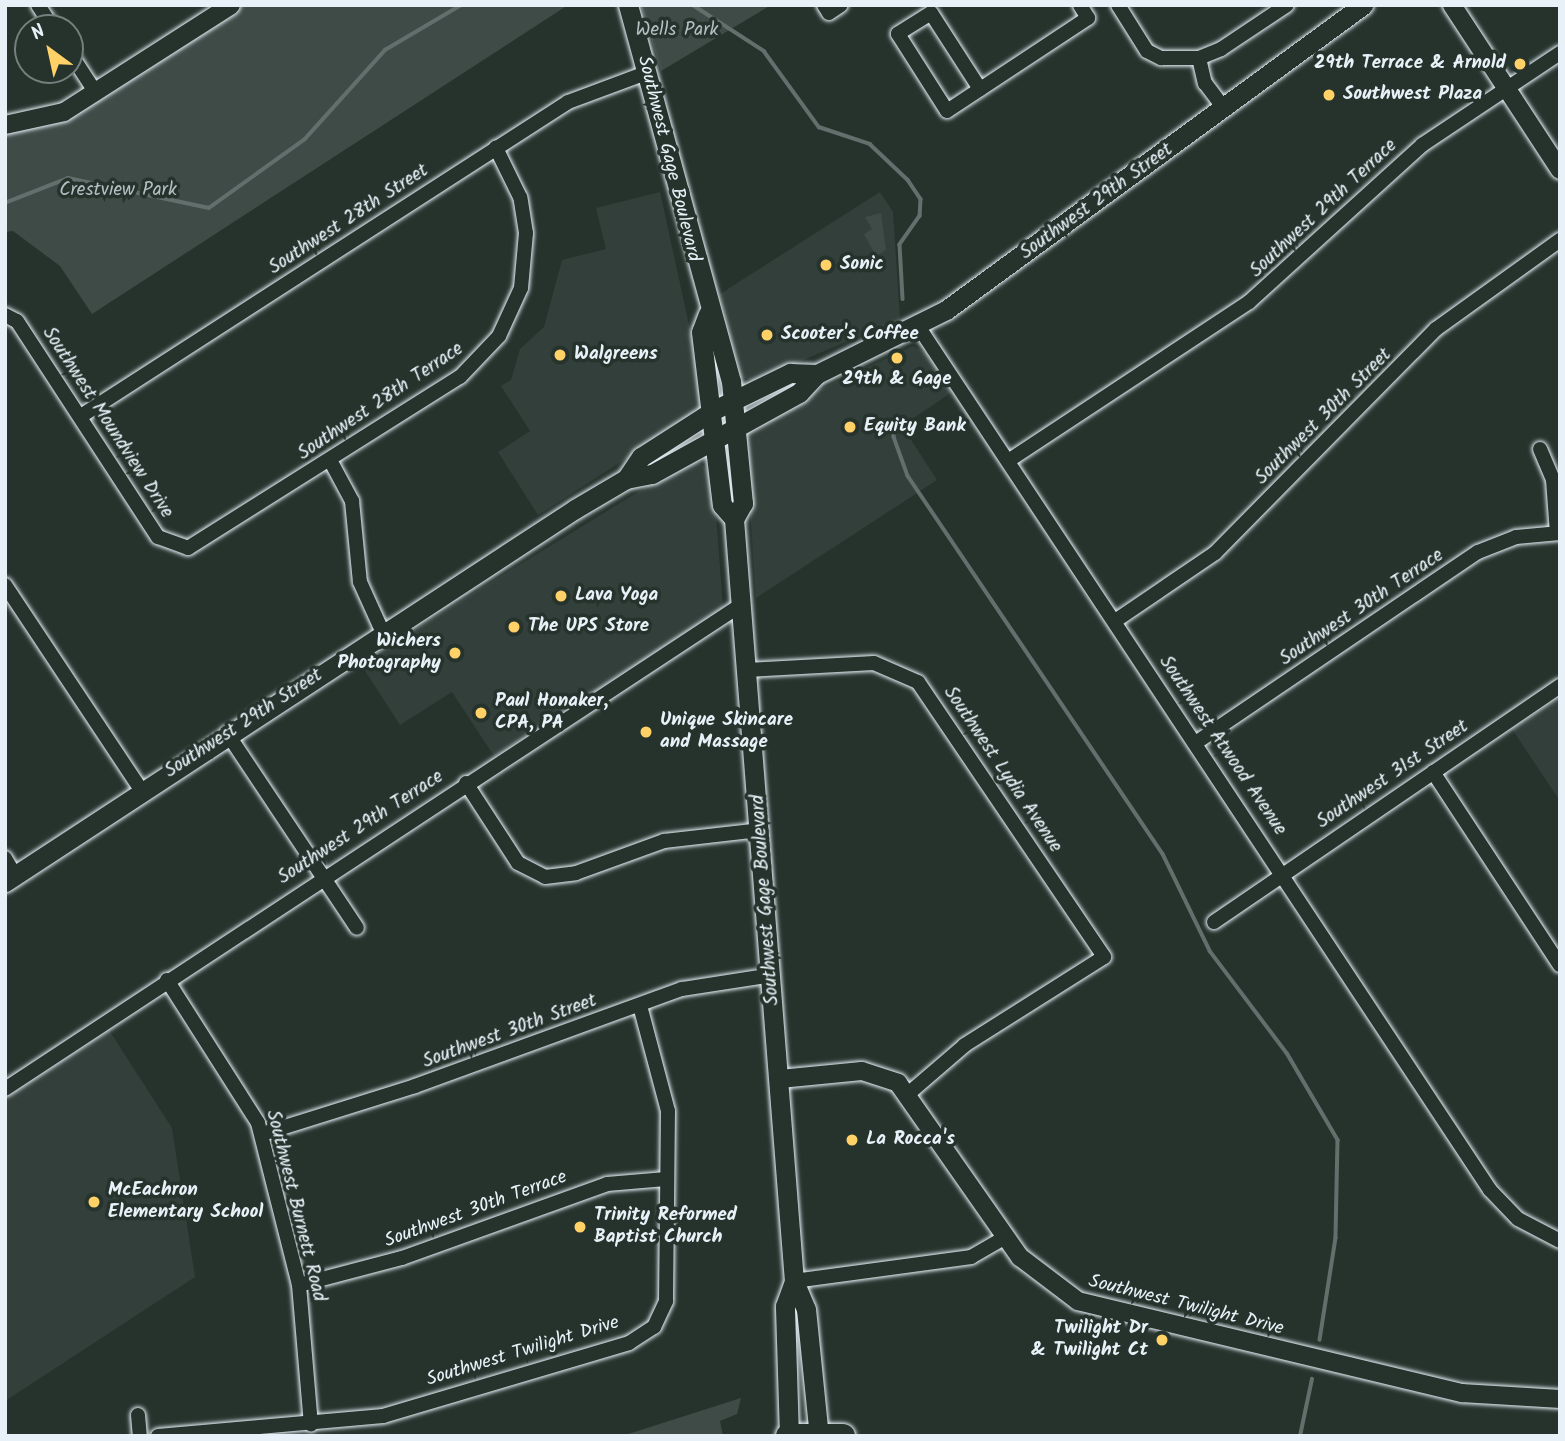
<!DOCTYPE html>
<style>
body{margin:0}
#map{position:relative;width:1565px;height:1441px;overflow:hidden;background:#26332d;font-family:Kalam,sans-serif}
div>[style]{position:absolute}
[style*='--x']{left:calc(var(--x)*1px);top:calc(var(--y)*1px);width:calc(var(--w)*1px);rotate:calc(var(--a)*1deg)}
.built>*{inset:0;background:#333f3a}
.green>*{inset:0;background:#3e4b47}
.stream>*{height:3.5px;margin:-1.75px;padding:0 1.75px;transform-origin:1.75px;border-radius:1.75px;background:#636f6d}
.roads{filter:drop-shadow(0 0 2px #e8f1f8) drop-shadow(0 0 2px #e8f1f8)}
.minor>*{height:14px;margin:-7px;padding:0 7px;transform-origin:7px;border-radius:7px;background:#26332d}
.tertiary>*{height:18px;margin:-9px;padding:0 9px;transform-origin:9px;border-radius:9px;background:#26332d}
.secondary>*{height:19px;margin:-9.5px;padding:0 9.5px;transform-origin:9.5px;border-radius:9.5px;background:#26332d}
.motorway>*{height:24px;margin:-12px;padding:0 12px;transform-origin:12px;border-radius:12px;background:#26332d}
.dots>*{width:19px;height:19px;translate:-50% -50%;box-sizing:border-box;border:4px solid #26332d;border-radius:50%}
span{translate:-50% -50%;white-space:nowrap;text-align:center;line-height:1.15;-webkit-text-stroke:7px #26332d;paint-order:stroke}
.park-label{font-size:19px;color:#b5bfc3}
.poi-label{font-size:19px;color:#e8f1f8;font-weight:700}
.right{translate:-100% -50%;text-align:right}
.left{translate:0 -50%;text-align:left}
.street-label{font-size:19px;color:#e8f1f8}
.frame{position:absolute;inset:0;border:7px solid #e8f1f8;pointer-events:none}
.north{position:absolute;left:14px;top:14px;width:70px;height:70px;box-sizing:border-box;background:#26332d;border:2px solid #747f7e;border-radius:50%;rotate:327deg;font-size:19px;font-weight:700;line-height:28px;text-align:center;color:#e8f1f8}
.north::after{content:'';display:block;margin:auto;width:24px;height:32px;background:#ffd166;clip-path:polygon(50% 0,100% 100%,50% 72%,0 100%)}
</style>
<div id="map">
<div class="built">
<div style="clip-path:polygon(660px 192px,705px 398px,699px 412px,538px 515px,498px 452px,530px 431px,501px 386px,511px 380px,520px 349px,544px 327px,562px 260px,606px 249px,596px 208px)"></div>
<div style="clip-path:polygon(880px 192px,893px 212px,900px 319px,754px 381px,741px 377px,720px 294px)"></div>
<div style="clip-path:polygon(913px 346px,926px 353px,952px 392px,902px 426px,937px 480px,756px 598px,745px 431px,765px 415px)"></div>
<div style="clip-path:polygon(693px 458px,713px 474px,723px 608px,494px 756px,452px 692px,400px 725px,360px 663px)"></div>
<div style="clip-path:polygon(1560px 697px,1560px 801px,1512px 729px)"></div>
<div style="clip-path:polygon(109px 1030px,172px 1128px,195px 1277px,5px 1401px,5px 1099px)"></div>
</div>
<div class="green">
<div style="clip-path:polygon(245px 5px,568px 5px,92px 314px,60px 266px,13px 231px,5px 232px,5px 134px,70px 118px)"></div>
<div style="clip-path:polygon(641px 5px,771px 5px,661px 71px)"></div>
<div style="clip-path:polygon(881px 213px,886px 250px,876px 256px,864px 234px,872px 229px,865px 217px)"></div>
<div style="clip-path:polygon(741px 1398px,737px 1414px,720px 1421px,723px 1436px,622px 1436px)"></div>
</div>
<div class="stream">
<div style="--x:693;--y:5;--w:85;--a:32.9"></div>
<div style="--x:764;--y:51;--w:94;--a:54.1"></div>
<div style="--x:819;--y:127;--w:54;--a:18.4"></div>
<div style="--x:870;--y:144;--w:52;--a:43.5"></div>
<div style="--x:908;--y:180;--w:23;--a:56"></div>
<div style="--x:921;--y:199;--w:17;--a:93"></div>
<div style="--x:920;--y:216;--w:35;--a:125"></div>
<div style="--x:900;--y:245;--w:54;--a:86.8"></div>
<div style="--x:5;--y:203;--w:68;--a:-21.6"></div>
<div style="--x:68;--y:178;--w:144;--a:12"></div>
<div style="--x:209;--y:208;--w:118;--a:-35.7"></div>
<div style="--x:305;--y:139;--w:120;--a:-48"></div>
<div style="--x:385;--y:50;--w:88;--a:-30.6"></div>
<div style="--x:895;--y:418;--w:19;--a:93"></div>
<div style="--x:894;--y:437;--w:41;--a:70.3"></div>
<div style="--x:908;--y:476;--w:456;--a:56"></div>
<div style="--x:1163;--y:854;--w:108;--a:64.1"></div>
<div style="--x:1210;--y:951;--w:128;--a:53"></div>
<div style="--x:1287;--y:1053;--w:101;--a:59.6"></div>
<div style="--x:1338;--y:1140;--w:98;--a:91.2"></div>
<div style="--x:1336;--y:1238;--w:103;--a:98.9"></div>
<div style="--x:1300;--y:1436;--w:58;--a:-78.1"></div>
</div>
<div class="roads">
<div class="minor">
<div style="--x:38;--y:5;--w:27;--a:57"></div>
<div style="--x:824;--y:5;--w:9;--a:58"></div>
<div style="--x:829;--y:13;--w:14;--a:-34"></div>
<div style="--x:1118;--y:5;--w:54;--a:57.8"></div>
<div style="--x:1147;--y:51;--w:16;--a:27"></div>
<div style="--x:1161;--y:58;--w:38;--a:0"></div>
<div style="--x:1199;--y:58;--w:24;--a:-22"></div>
<div style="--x:1221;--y:49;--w:79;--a:-33.7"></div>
<div style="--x:70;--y:53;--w:48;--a:57"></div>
<div style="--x:1199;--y:58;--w:26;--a:77"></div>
<div style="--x:1205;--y:83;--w:31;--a:53"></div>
<div style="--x:980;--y:89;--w:90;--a:-122.8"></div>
<div style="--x:931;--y:13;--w:39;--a:148"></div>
<div style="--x:898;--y:34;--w:91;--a:57.5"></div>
<div style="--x:947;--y:111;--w:169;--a:-33.4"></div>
<div style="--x:1088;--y:18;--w:15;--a:-122"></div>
<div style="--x:5;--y:315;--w:13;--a:27"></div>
<div style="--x:17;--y:321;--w:258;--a:56.9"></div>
<div style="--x:158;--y:537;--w:32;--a:20"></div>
<div style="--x:188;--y:548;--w:321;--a:-32.2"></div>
<div style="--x:460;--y:377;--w:57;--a:-46.4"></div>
<div style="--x:499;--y:336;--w:53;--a:-65.4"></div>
<div style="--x:521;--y:288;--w:55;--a:-84.8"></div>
<div style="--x:526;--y:233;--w:36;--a:-99"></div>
<div style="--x:520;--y:197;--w:55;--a:-116.1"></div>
<div style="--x:918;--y:326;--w:1036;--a:56.49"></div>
<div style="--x:1490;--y:1190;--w:40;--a:46"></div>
<div style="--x:1518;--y:1219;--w:47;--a:27.6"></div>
<div style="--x:81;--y:416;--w:579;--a:-32.81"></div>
<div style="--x:568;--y:102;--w:83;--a:-20.4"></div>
<div style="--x:1540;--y:449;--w:34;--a:67"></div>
<div style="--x:1553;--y:480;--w:53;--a:85.7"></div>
<div style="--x:330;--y:460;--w:47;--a:61.8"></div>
<div style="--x:352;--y:501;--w:81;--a:84.4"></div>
<div style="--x:360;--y:582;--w:56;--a:65.7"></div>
<div style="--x:1008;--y:461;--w:289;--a:-33.4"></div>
<div style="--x:1249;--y:302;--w:234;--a:-42.2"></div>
<div style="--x:1422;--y:145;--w:166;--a:-33.7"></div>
<div style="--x:5;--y:585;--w:247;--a:56.4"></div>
<div style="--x:1115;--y:621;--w:121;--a:-34.2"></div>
<div style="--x:1215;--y:553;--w:315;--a:-45.4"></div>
<div style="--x:1436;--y:329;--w:153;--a:-35.7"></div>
<div style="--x:747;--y:670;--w:127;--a:-3.2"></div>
<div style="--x:874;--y:663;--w:48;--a:23.4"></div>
<div style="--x:918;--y:682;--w:332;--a:55.9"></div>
<div style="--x:1104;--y:957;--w:165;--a:147.7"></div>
<div style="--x:965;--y:1045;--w:75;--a:139.3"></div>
<div style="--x:227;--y:733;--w:234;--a:56.3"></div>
<div style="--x:1197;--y:742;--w:339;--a:-34.1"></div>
<div style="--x:1478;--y:552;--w:41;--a:-21.5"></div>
<div style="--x:1516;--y:537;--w:44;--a:-5.2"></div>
<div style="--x:1433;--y:772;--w:231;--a:56.7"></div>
<div style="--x:466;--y:783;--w:95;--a:57"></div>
<div style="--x:518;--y:863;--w:30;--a:27"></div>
<div style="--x:545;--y:877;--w:31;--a:-7"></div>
<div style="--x:576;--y:873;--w:94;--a:-20"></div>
<div style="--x:664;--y:841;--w:98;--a:-6.5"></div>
<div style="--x:5;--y:858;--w:20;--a:60"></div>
<div style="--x:1214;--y:922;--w:419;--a:-34.3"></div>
<div style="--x:167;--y:980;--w:169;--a:57.5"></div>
<div style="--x:258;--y:1123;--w:167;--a:75.8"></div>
<div style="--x:299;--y:1285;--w:140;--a:85.1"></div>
<div style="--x:5;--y:1089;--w:881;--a:-33.33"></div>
<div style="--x:262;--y:1134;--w:160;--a:-17.4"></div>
<div style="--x:415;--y:1086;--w:284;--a:-20"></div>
<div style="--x:682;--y:989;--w:91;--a:-8.8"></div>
<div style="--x:794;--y:1281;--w:179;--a:-7.7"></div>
<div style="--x:971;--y:1257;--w:39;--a:-30"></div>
<div style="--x:299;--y:1285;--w:106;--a:-14.7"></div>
<div style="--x:402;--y:1258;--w:218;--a:-19.8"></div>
<div style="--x:607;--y:1184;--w:59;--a:-4.8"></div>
<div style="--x:138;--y:1415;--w:21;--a:85"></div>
<div style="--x:158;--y:1436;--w:226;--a:-5.1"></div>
<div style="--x:383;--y:1416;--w:257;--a:-16.5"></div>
<div style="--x:629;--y:1343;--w:30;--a:-33"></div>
<div style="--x:654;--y:1327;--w:29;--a:-65"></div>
<div style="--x:666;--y:1301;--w:190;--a:-89.4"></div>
<div style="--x:668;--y:1111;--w:109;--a:-104.9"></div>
</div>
<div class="tertiary">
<div style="--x:1452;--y:5;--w:197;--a:56.8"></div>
<div style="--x:5;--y:125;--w:60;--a:-12.4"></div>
<div style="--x:64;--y:112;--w:198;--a:-32.6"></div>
<div style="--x:780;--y:1079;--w:82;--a:-5.6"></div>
<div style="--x:862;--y:1071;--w:38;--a:18"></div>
<div style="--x:898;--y:1083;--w:213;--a:55"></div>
<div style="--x:1020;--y:1257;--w:73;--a:37.2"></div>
<div style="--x:1078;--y:1301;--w:395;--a:13.5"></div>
<div style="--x:1462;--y:1393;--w:98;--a:3.5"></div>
</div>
<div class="secondary">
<div style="--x:628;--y:5;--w:390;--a:74.7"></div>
<div style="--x:731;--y:381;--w:123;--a:84.4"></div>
<div style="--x:743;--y:503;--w:18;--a:119"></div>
<div style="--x:734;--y:519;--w:764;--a:85.5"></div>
<div style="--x:794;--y:1281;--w:30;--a:67"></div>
<div style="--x:806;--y:1309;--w:128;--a:84.2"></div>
<div style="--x:708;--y:314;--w:19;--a:111"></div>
<div style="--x:701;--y:332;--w:174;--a:83.1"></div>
<div style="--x:722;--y:505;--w:18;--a:49"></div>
<div style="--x:626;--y:479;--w:27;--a:-56"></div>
<div style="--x:641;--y:457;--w:87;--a:-32.8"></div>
<div style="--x:714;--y:410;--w:85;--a:-26"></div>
<div style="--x:790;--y:373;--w:27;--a:2"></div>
<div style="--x:5;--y:882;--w:681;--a:-33.2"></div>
<div style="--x:575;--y:509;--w:59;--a:-30.5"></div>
<div style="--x:626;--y:479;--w:26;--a:-11"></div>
<div style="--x:652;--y:474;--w:168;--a:-28.9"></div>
<div style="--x:799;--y:393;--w:26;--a:-47"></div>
<div style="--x:817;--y:374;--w:144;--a:-26.4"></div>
<div style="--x:946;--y:310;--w:517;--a:-36.18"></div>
<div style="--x:789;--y:1436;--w:130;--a:-91.8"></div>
<div style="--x:785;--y:1306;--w:27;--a:-70"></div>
</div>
<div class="motorway">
<div style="--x:788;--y:1436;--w:55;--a:0"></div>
</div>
</div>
<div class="dots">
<div style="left:1520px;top:64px;background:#ffd166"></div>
<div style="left:1329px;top:95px;background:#ffd166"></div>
<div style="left:826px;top:265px;background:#ffd166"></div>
<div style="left:767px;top:335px;background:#ffd166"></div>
<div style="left:560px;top:355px;background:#ffd166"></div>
<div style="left:897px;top:358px;background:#ffd166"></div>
<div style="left:850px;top:427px;background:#ffd166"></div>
<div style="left:561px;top:596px;background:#ffd166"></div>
<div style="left:514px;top:627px;background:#ffd166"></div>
<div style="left:455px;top:653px;background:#ffd166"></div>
<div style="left:481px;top:713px;background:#ffd166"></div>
<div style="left:646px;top:732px;background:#ffd166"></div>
<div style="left:852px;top:1140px;background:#ffd166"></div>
<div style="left:94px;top:1202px;background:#ffd166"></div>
<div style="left:580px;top:1227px;background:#ffd166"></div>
<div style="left:1162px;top:1340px;background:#ffd166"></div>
</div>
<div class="park-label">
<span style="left:677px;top:31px">Wells Park</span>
<span style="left:118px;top:191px">Crestview Park</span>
</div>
<div class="poi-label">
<span class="right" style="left:1506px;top:64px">29th Terrace &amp; Arnold</span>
<span class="left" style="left:1343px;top:95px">Southwest Plaza</span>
<span class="left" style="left:840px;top:265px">Sonic</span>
<span class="left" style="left:781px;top:335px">Scooter's Coffee</span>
<span class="left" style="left:574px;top:355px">Walgreens</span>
<span style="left:897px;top:380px">29th &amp; Gage</span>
<span class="left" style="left:864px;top:427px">Equity Bank</span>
<span class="left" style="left:575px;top:596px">Lava Yoga</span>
<span class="left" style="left:528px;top:627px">The UPS Store</span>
<span class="right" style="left:441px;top:653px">Wichers<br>Photography</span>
<span class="left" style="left:495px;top:713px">Paul Honaker,<br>CPA, PA</span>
<span class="left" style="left:660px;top:732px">Unique Skincare<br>and Massage</span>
<span class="left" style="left:866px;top:1140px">La Rocca's</span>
<span class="left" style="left:108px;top:1202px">McEachron<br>Elementary School</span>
<span class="left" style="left:594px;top:1227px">Trinity Reformed<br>Baptist Church</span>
<span class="right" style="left:1148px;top:1340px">Twilight Dr<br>&amp; Twilight Ct</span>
</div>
<div class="street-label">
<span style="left:668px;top:159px;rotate:76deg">Southwest Gage Boulevard</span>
<span style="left:1097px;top:202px;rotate:-36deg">Southwest 29th Street</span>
<span style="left:1324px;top:209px;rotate:-43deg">Southwest 29th Terrace</span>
<span style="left:349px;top:220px;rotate:-33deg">Southwest 28th Street</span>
<span style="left:381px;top:402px;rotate:-34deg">Southwest 28th Terrace</span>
<span style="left:1324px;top:417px;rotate:-45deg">Southwest 30th Street</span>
<span style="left:107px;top:423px;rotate:57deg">Southwest Moundview Drive</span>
<span style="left:1362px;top:608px;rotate:-34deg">Southwest 30th Terrace</span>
<span style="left:244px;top:724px;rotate:-33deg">Southwest 29th Street</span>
<span style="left:1222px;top:746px;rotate:56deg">Southwest Atwood Avenue</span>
<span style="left:1002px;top:770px;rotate:56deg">Southwest Lydia Avenue</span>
<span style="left:1393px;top:775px;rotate:-34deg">Southwest 31st Street</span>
<span style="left:361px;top:828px;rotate:-33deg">Southwest 29th Terrace</span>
<span style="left:766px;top:900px;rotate:-94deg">Southwest Gage Boulevard</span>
<span style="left:510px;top:1032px;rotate:-20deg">Southwest 30th Street</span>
<span style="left:295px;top:1206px;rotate:76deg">Southwest Burnett Road</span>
<span style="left:476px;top:1210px;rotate:-20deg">Southwest 30th Terrace</span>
<span style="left:1186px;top:1306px;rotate:14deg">Southwest Twilight Drive</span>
<span style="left:523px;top:1352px;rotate:-17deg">Southwest Twilight Drive</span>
</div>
<div class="frame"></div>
<div class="north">N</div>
</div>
